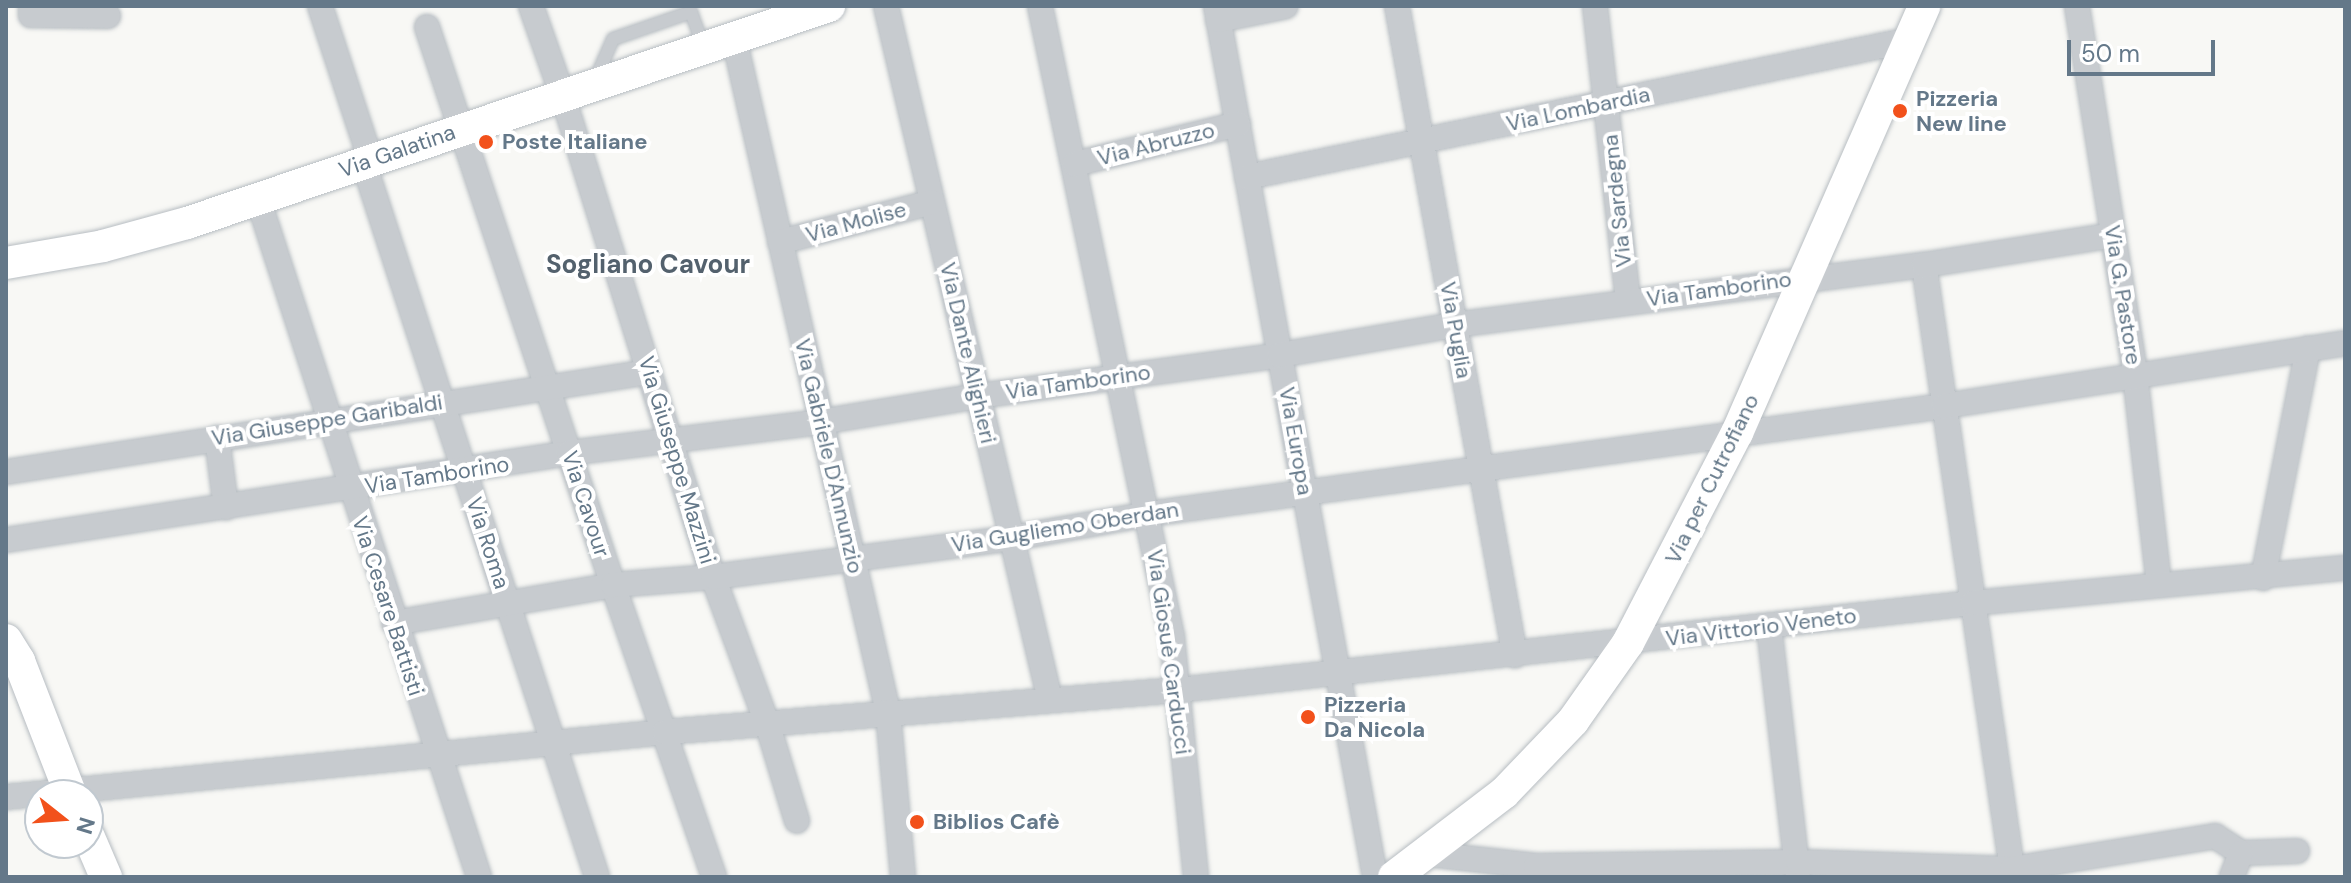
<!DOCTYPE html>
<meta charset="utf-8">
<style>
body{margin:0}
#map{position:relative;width:2351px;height:883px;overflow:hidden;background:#f8f8f5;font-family:"DM Sans",sans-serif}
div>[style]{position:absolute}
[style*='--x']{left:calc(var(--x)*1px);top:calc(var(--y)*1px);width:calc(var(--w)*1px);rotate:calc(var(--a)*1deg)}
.roads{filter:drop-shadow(0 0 2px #b7bdc2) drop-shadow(0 0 2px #b7bdc2)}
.lane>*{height:12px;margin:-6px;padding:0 6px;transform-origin:6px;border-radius:6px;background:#c7cbcf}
.street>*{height:24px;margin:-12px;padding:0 12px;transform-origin:12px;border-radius:12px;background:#c7cbcf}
.secondary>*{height:32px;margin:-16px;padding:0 16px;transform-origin:16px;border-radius:16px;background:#fff}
.dots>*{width:22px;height:22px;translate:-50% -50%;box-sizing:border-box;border:4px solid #fff;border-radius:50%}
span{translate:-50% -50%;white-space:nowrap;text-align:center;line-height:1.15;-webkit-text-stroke:8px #fff;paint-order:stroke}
.poi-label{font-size:22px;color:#647889;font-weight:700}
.left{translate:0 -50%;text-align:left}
.street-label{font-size:22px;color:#647889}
.quarter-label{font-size:26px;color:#53616d;font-weight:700}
.frame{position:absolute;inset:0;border:8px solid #647889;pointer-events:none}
.north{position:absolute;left:24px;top:779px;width:80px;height:80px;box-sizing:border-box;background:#fff;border:2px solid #c1c9d0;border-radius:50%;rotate:107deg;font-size:22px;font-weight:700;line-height:32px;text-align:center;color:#647889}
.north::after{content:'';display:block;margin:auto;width:28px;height:36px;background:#f2511b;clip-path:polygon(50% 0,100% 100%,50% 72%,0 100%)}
.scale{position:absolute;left:2067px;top:40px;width:148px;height:36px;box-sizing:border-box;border:4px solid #647889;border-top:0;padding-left:10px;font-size:24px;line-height:28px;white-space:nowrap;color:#647889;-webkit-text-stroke:6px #fff;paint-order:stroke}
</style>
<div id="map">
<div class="roads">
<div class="lane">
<div style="--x:595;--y:80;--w:45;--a:-66.3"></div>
<div style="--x:613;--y:39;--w:83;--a:-19.1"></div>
<div style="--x:691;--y:12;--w:37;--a:70"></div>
</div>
<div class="street">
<div style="--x:31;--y:6;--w:9;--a:90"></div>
<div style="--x:31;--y:15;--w:77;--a:0.7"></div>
<div style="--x:320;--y:6;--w:163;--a:71.8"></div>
<div style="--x:531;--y:6;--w:96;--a:70.6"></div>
<div style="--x:563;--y:97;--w:503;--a:72.65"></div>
<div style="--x:713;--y:577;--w:159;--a:69.7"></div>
<div style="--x:768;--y:726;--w:99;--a:73"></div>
<div style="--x:886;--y:6;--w:713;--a:76.7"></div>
<div style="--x:1040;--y:6;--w:645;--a:78.18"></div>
<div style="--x:1172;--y:637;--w:241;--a:84.3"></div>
<div style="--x:1216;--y:6;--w:885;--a:79.65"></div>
<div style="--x:1397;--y:6;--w:660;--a:79.7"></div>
<div style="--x:1595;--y:6;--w:297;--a:83.6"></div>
<div style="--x:2077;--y:6;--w:373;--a:81"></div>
<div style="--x:2135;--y:374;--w:212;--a:83.5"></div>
<div style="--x:1218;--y:20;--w:69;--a:-11.6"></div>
<div style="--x:427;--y:27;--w:588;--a:71.57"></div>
<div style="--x:613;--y:585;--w:309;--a:70.9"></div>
<div style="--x:734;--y:38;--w:691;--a:77.13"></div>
<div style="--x:888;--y:712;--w:166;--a:84.8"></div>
<div style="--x:364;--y:164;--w:750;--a:71.9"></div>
<div style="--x:1075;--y:164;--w:168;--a:-13.8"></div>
<div style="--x:1247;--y:177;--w:676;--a:-11.69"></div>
<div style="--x:257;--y:196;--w:716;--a:71.94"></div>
<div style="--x:780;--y:242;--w:157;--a:-14.7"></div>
<div style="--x:1924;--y:265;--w:610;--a:81.71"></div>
<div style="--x:217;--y:438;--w:70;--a:82.6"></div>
<div style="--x:6;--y:472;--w:651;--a:-8.84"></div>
<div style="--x:6;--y:540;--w:570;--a:-8.78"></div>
<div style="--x:569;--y:453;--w:253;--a:-7"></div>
<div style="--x:820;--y:422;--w:160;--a:-9.3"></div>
<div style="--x:978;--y:396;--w:305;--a:-7.7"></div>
<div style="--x:1280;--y:355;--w:177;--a:-9.8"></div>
<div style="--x:1454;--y:325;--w:474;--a:-7.3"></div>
<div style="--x:1924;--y:265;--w:192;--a:-9"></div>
<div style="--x:2263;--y:578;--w:234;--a:-78.9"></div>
<div style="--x:394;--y:623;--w:222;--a:-9.8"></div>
<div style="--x:613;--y:585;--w:100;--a:-4.6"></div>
<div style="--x:713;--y:577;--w:302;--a:-7.4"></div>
<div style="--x:1012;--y:538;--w:138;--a:-10"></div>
<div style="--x:1148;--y:514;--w:803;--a:-7.73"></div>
<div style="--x:1944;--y:406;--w:406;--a:-8.9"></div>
<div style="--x:1769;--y:626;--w:251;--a:83.4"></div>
<div style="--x:6;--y:797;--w:662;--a:-5.63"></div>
<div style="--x:665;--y:732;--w:515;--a:-4.68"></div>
<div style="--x:1178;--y:690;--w:800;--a:-6.25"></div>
<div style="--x:1973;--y:603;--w:374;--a:-5.4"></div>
<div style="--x:2241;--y:853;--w:56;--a:-2"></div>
<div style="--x:1428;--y:854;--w:109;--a:6.3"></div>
<div style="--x:1536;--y:866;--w:262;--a:-0.9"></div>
<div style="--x:1798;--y:862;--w:214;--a:1.9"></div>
<div style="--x:2012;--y:869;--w:206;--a:-9.2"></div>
<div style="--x:2215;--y:836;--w:31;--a:33"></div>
<div style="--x:2241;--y:853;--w:26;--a:111"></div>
</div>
<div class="secondary">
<div style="--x:6;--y:263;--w:98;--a:-9.9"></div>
<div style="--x:103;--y:246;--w:87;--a:-15.3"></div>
<div style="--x:187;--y:223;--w:678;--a:-18.68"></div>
<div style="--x:6;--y:640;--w:25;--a:58"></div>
<div style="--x:19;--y:661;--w:144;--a:68.8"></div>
<div style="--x:88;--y:835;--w:46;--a:66.8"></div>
<div style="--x:1394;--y:877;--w:138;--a:-37.4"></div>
<div style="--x:1504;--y:793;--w:100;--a:-46.2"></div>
<div style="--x:1573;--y:721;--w:95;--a:-54.8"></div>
<div style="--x:1628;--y:643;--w:237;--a:-62.6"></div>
<div style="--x:1737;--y:433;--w:466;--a:-66.3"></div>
</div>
</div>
<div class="dots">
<div style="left:1900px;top:111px;background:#f2511b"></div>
<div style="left:486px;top:142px;background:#f2511b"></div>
<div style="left:1308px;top:717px;background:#f2511b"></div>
<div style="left:917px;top:822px;background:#f2511b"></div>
</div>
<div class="poi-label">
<span class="left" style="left:1916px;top:111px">Pizzeria<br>New line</span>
<span class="left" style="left:502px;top:142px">Poste Italiane</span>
<span class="left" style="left:1324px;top:717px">Pizzeria<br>Da Nicola</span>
<span class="left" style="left:933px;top:822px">Biblios Cafè</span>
</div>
<div class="street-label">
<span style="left:1578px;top:109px;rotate:-12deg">Via Lombardia</span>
<span style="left:1156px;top:144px;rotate:-14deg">Via Abruzzo</span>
<span style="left:397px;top:151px;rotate:-19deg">Via Galatina</span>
<span style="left:1617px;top:201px;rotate:-96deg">Via Sardegna</span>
<span style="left:856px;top:222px;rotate:-15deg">Via Molise</span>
<span style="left:1719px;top:289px;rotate:-8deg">Via Tamborino</span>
<span style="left:2123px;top:295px;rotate:81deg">Via G. Pastore</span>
<span style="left:1456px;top:330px;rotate:80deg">Via Puglia</span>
<span style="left:968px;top:353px;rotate:77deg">Via Dante Alighieri</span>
<span style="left:1078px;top:382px;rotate:-8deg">Via Tamborino</span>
<span style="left:327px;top:420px;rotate:-9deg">Via Giuseppe Garibaldi</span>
<span style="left:1296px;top:441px;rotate:80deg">Via Europa</span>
<span style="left:829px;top:456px;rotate:77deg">Via Gabriele D'Annunzio</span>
<span style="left:677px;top:460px;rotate:73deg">Via Giuseppe Mazzini</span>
<span style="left:437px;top:475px;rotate:-9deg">Via Tamborino</span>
<span style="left:1712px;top:479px;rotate:-64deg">Via per Cutrofiano</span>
<span style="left:586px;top:504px;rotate:72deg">Via Cavour</span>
<span style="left:1065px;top:527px;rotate:-9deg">Via Gugliemo Oberdan</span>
<span style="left:488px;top:543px;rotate:72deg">Via Roma</span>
<span style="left:388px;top:606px;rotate:72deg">Via Cesare Battisti</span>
<span style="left:1761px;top:627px;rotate:-7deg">Via Vittorio Veneto</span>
<span style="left:1169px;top:652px;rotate:82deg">Via Giosuè Carducci</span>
</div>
<div class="quarter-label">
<span style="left:648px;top:265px">Sogliano Cavour</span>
</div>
<div class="frame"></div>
<div class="north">N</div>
<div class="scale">50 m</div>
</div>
